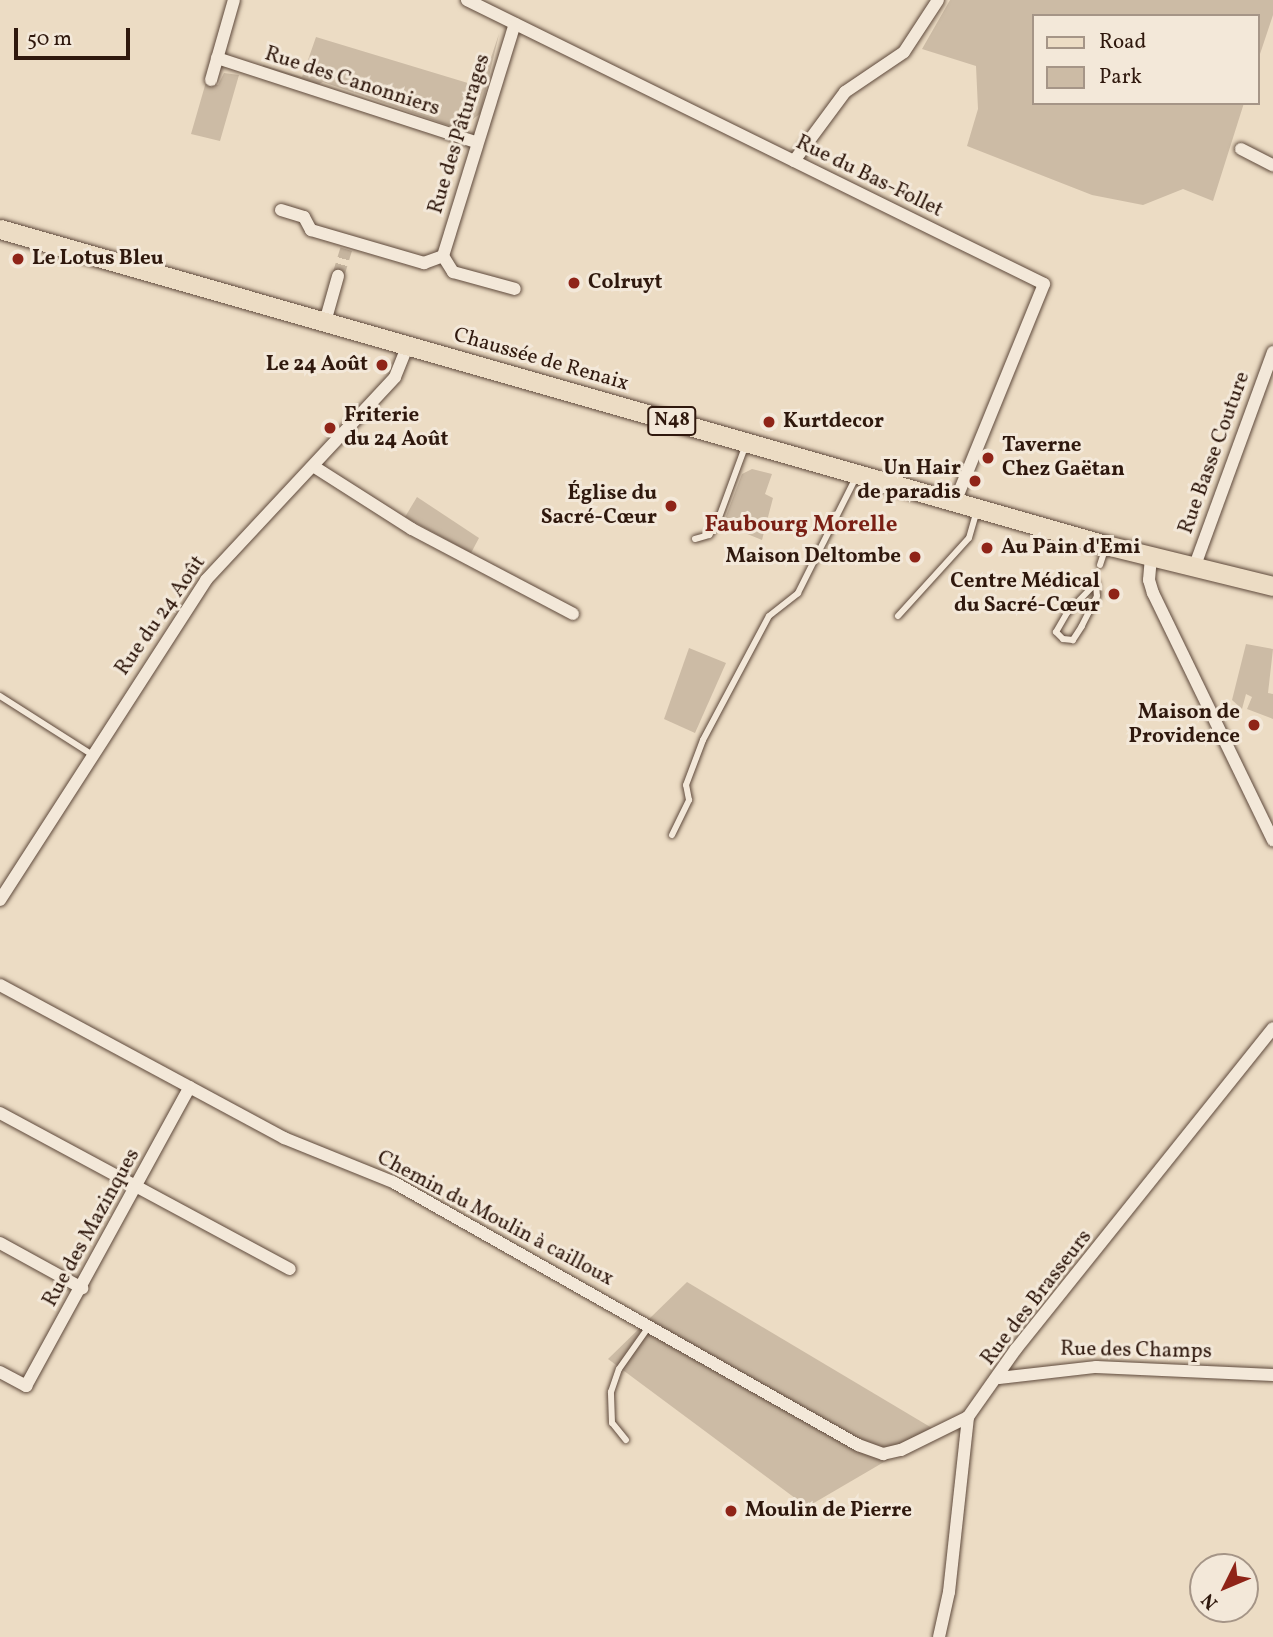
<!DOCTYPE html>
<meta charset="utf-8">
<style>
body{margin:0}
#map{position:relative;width:1273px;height:1637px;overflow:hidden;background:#ecdcc4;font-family:Vollkorn,serif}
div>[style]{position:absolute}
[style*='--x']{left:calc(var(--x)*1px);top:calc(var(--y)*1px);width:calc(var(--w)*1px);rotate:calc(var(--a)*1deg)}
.green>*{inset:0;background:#ccbba5}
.street-tunnel>*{height:12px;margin-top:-6px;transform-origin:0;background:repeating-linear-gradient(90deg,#c6b59f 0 12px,transparent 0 18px)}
.roads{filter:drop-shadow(0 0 2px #5e493b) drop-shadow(0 0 2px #5e493b)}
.lane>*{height:6px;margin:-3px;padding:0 3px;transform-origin:3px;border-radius:3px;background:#f3e8d9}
.street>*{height:12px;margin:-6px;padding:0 6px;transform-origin:6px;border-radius:6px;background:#f3e8d9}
.primary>*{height:19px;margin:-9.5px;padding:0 9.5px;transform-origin:9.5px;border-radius:9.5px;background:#ecdcc4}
.dots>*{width:19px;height:19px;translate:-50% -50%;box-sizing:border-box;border:4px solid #f3e8d9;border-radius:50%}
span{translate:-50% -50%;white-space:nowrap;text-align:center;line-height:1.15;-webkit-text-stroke:6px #f3e8d9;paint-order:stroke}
.shield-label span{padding:2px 5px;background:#f3e8d9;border:2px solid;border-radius:5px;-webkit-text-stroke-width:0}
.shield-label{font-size:19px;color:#2f180d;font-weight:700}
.street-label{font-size:21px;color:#2f180d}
.poi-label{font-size:21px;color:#2f180d;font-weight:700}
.left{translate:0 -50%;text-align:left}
.right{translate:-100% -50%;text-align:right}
.neighbourhood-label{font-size:23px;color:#7a1f14;font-weight:700}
.legend{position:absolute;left:1032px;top:14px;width:228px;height:91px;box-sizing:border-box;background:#f3e8d9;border:2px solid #a59587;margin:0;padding:9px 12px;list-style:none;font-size:21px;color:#2f180d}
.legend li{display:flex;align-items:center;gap:14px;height:35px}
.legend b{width:35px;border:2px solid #a59587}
.north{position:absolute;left:1189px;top:1553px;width:70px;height:70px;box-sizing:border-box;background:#f3e8d9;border:2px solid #a59587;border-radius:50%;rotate:227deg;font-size:19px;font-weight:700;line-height:28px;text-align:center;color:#2f180d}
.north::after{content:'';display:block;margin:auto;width:24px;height:32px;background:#8f2418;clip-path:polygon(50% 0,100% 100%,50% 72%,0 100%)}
.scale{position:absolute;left:14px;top:28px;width:116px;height:32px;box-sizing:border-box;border:4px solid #2f180d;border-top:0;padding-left:9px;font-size:21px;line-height:24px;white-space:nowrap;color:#2f180d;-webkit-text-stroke:5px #f3e8d9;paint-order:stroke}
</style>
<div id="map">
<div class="green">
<div style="clip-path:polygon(950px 0,1273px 0,1273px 15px,1257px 63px,1257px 16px,1033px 16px,1033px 103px,1244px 103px,1213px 201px,1183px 189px,1143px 205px,1092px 195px,967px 146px,978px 109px,976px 66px,922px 49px)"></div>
<div style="clip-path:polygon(499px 34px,480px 114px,459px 129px,323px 82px,315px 86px,262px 68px,263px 65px,302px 77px,316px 37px,481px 87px)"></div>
<div style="clip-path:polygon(224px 73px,239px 75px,220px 141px,191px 134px,206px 82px,218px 85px)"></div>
<div style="clip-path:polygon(752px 469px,772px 474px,765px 494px,773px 498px,762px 540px,723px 524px,742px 474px)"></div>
<div style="clip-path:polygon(417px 497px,479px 538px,471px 553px,405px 517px)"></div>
<div style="clip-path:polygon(1246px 644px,1273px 649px,1268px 693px,1273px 694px,1273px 719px,1247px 709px,1252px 697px,1246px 694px,1242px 709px,1232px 700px)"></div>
<div style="clip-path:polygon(689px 648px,726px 663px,695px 733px,664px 719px)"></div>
<div style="clip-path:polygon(687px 1282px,937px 1431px,807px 1507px,608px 1359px)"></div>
</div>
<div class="street-tunnel">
<div style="--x:338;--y:276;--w:28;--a:-73"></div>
</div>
<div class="roads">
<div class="lane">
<div style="--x:695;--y:539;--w:15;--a:-16"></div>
<div style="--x:709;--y:535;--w:14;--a:-56"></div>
<div style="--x:717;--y:523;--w:84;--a:-69.8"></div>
<div style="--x:1100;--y:565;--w:19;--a:-72"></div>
<div style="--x:1096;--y:583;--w:13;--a:86"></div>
<div style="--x:1097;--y:596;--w:34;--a:117"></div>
<div style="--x:1082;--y:626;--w:17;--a:123"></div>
<div style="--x:1073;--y:640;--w:10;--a:-174"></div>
<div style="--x:1063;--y:639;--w:10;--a:-135"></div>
<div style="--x:1056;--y:632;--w:22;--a:-60"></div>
<div style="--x:1067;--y:613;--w:42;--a:-46"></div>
<div style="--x:898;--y:616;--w:105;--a:-47.7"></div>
<div style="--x:969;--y:538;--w:29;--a:-74"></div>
<div style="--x:0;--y:696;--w:108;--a:32.5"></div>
<div style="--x:672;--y:835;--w:39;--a:-64"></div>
<div style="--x:689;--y:800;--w:15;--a:-101"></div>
<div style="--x:686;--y:785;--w:48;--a:-69.3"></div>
<div style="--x:703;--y:740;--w:140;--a:-62"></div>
<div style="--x:769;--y:616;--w:37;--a:-38"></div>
<div style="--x:798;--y:593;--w:132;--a:-63.4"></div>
<div style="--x:626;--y:1440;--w:22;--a:-129"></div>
<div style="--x:612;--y:1423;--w:31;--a:-92"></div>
<div style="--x:611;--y:1392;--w:24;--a:-71"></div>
<div style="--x:619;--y:1369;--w:54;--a:-54.8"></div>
</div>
<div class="street">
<div style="--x:467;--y:0;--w:643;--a:26.21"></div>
<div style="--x:1044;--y:284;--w:235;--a:112.2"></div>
<div style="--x:217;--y:58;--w:271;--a:18"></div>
<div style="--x:211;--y:80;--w:83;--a:-74"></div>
<div style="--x:1241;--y:149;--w:36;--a:27"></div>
<div style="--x:794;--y:161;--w:86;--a:-53.5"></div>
<div style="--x:845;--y:92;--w:71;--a:-34.1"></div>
<div style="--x:904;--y:52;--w:62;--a:-56.8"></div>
<div style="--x:281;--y:210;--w:24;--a:17"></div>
<div style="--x:304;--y:217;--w:15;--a:62"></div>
<div style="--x:311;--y:230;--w:118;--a:16.3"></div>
<div style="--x:424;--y:263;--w:20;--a:-20"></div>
<div style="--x:443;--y:256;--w:19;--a:58"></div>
<div style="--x:453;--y:272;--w:64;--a:15.3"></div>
<div style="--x:443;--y:256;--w:243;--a:-72.8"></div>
<div style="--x:325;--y:322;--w:48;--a:-74.2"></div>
<div style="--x:313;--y:466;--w:117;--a:32.5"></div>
<div style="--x:412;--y:529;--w:182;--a:27.8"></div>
<div style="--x:1151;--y:557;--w:23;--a:95"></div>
<div style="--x:1149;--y:580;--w:14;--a:73"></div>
<div style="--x:1153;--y:593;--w:275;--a:64.1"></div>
<div style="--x:1194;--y:568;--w:230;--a:-69.9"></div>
<div style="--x:0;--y:900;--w:381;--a:-57.2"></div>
<div style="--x:206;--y:580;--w:277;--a:-47"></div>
<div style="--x:395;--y:377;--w:35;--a:-68"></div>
<div style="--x:0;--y:985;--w:323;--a:28.3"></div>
<div style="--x:284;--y:1138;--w:118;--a:22"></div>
<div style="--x:393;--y:1182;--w:534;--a:29.49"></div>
<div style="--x:858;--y:1445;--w:27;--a:20"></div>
<div style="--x:883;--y:1454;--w:18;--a:-13"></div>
<div style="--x:901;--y:1450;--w:75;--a:-26.2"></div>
<div style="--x:0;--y:1113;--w:329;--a:28.3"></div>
<div style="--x:0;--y:1243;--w:94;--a:28.8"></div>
<div style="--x:0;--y:1372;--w:30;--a:28"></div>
<div style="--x:26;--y:1386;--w:341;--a:-61.3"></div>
<div style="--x:999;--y:1378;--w:98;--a:-6.5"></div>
<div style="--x:1096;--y:1367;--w:177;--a:2.6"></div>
<div style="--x:939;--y:1637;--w:46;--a:-77.5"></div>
<div style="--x:949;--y:1592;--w:176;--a:-83.8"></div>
<div style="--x:968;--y:1417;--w:83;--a:-54.8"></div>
<div style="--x:1016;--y:1349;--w:411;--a:-51.3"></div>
</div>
<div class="primary">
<div style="--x:0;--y:229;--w:1150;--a:15.95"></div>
<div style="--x:1106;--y:545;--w:172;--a:13.8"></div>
</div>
</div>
<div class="dots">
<div style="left:18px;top:259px;background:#8f2418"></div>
<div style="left:574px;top:283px;background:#8f2418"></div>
<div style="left:382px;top:365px;background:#8f2418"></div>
<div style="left:769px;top:422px;background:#8f2418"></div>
<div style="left:330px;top:428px;background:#8f2418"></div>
<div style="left:988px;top:458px;background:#8f2418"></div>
<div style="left:975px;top:481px;background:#8f2418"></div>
<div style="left:671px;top:506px;background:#8f2418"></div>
<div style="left:987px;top:548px;background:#8f2418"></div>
<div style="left:915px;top:557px;background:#8f2418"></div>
<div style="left:1114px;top:594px;background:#8f2418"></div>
<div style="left:1254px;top:725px;background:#8f2418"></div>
<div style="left:731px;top:1511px;background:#8f2418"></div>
</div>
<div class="shield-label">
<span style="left:672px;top:421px">N48</span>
</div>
<div class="street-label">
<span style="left:352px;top:82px;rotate:18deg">Rue des Canonniers</span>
<span style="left:460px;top:134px;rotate:-73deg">Rue des Pâturages</span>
<span style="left:869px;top:177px;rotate:26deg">Rue du Bas-Follet</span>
<span style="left:541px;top:360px;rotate:16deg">Chaussée de Renaix</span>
<span style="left:1215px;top:453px;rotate:-70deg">Rue Basse Couture</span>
<span style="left:161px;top:616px;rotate:-55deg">Rue du 24 Août</span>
<span style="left:495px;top:1219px;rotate:28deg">Chemin du Moulin à cailloux</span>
<span style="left:92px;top:1228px;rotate:-61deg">Rue des Mazinques</span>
<span style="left:1037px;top:1298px;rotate:-52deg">Rue des Brasseurs</span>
<span style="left:1136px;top:1351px;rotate:1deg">Rue des Champs</span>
</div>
<div class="poi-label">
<span class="left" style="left:32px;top:259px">Le Lotus Bleu</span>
<span class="left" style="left:588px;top:283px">Colruyt</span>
<span class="right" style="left:368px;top:365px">Le 24 Août</span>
<span class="left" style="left:344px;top:428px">Friterie<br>du 24 Août</span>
<span class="left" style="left:783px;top:422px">Kurtdecor</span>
<span class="left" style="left:1002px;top:458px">Taverne<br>Chez Gaëtan</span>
<span class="right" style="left:961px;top:481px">Un Hair<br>de paradis</span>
<span class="right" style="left:657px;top:506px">Église du<br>Sacré-Cœur</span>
<span class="left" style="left:1001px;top:548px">Au Pain d'Emi</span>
<span class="right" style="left:901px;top:557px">Maison Deltombe</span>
<span class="right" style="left:1100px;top:594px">Centre Médical<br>du Sacré-Cœur</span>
<span class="right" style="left:1240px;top:725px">Maison de<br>Providence</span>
<span class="left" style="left:745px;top:1511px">Moulin de Pierre</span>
</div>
<div class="neighbourhood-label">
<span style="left:801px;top:525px">Faubourg Morelle</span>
</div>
<ul class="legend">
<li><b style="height:9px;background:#ecdcc4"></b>Road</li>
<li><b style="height:19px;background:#ccbba5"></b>Park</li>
</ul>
<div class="north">N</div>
<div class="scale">50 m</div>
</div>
